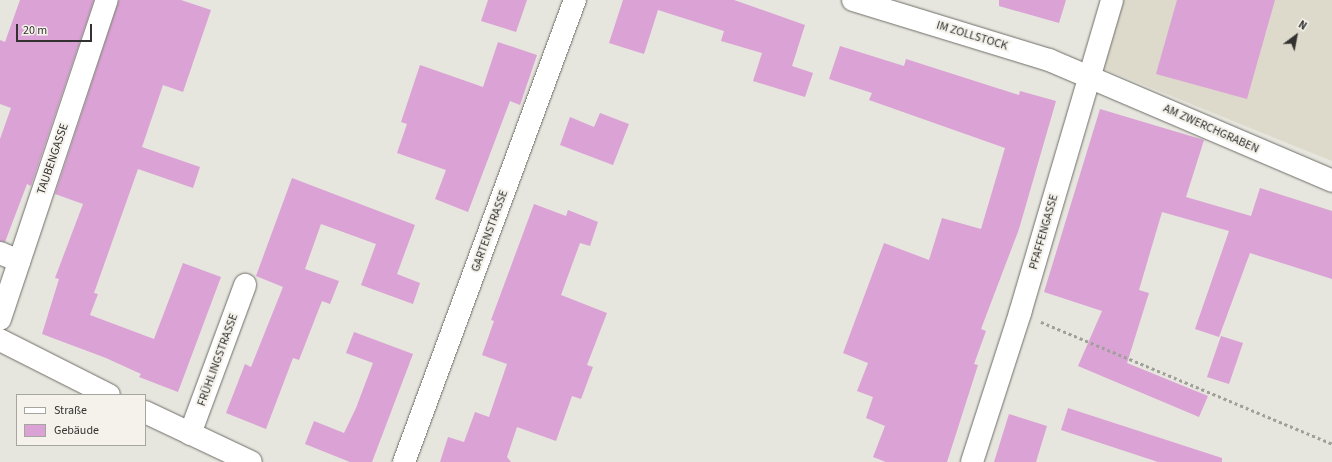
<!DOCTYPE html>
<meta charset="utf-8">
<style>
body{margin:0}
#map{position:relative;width:1332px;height:462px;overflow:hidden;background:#e6e5de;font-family:"Source Sans 3",sans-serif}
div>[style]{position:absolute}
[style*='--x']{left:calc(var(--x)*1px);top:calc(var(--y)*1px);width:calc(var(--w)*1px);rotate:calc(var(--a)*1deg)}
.built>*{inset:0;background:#ddd9cb}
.building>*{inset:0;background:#dba2d5}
.path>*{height:2.5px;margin-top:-1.25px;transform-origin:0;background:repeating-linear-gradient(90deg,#a09f9a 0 3px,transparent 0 6px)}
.roads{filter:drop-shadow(0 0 1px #6e6d67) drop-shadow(0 0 1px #6e6d67)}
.minor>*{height:22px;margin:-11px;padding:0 11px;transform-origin:11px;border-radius:11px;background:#fff}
span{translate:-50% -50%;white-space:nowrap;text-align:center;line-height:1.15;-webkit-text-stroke:4px #f4f2eb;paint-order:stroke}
.street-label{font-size:12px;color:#333230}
.legend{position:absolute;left:16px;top:394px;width:130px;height:52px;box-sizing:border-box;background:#f4f2eb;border:1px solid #a7a5a0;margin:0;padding:5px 7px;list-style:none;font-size:12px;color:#333230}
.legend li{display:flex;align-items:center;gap:8px;height:20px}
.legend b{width:20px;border:1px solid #a7a5a0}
.north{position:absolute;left:1276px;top:16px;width:40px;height:40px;-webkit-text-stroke:3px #f4f2eb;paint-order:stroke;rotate:32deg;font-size:11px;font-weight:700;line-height:16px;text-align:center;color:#333230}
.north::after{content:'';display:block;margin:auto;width:14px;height:18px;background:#333230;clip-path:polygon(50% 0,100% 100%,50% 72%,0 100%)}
.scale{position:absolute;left:16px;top:24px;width:76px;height:18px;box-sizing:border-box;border:2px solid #333230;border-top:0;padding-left:5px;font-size:12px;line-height:14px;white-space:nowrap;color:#333230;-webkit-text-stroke:3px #f4f2eb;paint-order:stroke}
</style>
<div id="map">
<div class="built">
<div style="clip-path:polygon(1119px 0,1332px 0,1332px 161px,1099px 67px)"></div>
</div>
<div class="building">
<div style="clip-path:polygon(20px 0,94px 0,31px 186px,27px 184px,5px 242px,0 241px,0 139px,11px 108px,0 104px,0 40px,5px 42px)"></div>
<div style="clip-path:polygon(119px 0,181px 0,211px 10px,183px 92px,163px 85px,142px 147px,200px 167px,193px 188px,138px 169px,94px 293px,98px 294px,90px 315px,154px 339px,183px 263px,221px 277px,178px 392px,139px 377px,141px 374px,106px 358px,42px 334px,59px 279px,55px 278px,83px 204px,55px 194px)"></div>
<div style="clip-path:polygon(488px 0,527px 0,516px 32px,481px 21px)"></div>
<div style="clip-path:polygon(623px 0,734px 0,805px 25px,792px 66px,813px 73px,805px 97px,753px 81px,762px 53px,721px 41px,724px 31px,658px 10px,644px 54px,609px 43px)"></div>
<div style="clip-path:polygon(999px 0,1066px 0,1059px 23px,999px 6px)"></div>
<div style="clip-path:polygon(1177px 0,1275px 0,1247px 99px,1156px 74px)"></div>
<div style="clip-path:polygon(498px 42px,537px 55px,520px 105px,510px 101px,468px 212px,435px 199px,446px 170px,397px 153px,407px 124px,401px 122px,420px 65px,483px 87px)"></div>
<div style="clip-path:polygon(840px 46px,904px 66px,906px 59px,1019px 95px,1020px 91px,1056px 101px,1019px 229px,981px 329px,986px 331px,974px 364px,978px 365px,947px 462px,886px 462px,873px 457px,885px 426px,866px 418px,873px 397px,857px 391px,868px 363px,843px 353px,884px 243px,929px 260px,942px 218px,981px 229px,1005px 148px,869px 100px,872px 93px,829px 79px)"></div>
<div style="clip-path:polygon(1100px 109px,1204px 140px,1186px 197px,1251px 216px,1260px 188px,1332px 211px,1332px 279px,1250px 253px,1219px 337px,1195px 329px,1229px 231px,1162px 212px,1139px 290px,1149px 293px,1127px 363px,1208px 396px,1199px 417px,1078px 366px,1102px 311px,1044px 292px)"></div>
<div style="clip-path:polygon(600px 113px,629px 124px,613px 165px,560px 145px,570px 117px,594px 127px)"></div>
<div style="clip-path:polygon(292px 178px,415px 225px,397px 274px,420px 283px,413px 304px,361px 285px,376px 244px,321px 224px,305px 269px,339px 281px,330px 304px,322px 301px,299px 360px,293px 358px,266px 429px,226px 413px,245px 364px,251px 367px,283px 287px,256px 276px)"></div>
<div style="clip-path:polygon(534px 204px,566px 216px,568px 210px,598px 222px,590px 246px,580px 243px,561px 295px,607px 313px,587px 365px,593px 367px,581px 399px,572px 396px,556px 441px,517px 427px,507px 457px,511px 462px,440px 462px,448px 437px,464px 442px,475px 412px,489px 417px,507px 364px,482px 355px,494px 321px,491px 320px)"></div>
<div style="clip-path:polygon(354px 332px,413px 354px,372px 462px,350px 462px,305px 444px,314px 421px,344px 433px,356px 408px,373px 363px,346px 353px)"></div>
<div style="clip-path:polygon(1221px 336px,1243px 343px,1229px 384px,1207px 377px)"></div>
<div style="clip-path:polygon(1068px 408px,1222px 458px,1222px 462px,1158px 462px,1061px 430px)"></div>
<div style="clip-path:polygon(1009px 414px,1047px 426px,1036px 462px,994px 462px)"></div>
</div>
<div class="path">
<div style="--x:1041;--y:322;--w:316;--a:22.7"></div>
</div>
<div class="roads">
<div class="minor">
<div style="--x:853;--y:0;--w:205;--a:17"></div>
<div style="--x:1049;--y:60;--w:308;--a:23.1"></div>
<div style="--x:0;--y:253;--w:21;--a:23"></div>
<div style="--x:0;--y:319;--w:336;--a:-71.5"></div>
<div style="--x:0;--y:340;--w:122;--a:26.8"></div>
<div style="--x:145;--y:412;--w:117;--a:25.3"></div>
<div style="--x:190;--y:434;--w:159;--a:-69.7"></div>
<div style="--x:404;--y:462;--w:493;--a:-69.7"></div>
<div style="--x:972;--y:462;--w:157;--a:-72.1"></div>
<div style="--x:1020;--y:313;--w:326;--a:-73.6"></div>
</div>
</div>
<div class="street-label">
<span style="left:972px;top:36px;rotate:17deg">IM ZOLLSTOCK</span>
<span style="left:1211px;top:129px;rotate:24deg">AM ZWERCHGRABEN</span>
<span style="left:53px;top:159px;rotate:-71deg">TAUBENGASSE</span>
<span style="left:490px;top:231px;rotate:-70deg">GARTENSTRASSE</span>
<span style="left:1044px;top:232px;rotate:-74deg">PFAFFENGASSE</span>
<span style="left:218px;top:360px;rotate:-70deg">FRÜHLINGSTRASSE</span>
</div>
<ul class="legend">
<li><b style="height:5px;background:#fff"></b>Straße</li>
<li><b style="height:11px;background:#dba2d5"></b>Gebäude</li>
</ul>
<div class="north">N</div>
<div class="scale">20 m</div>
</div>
